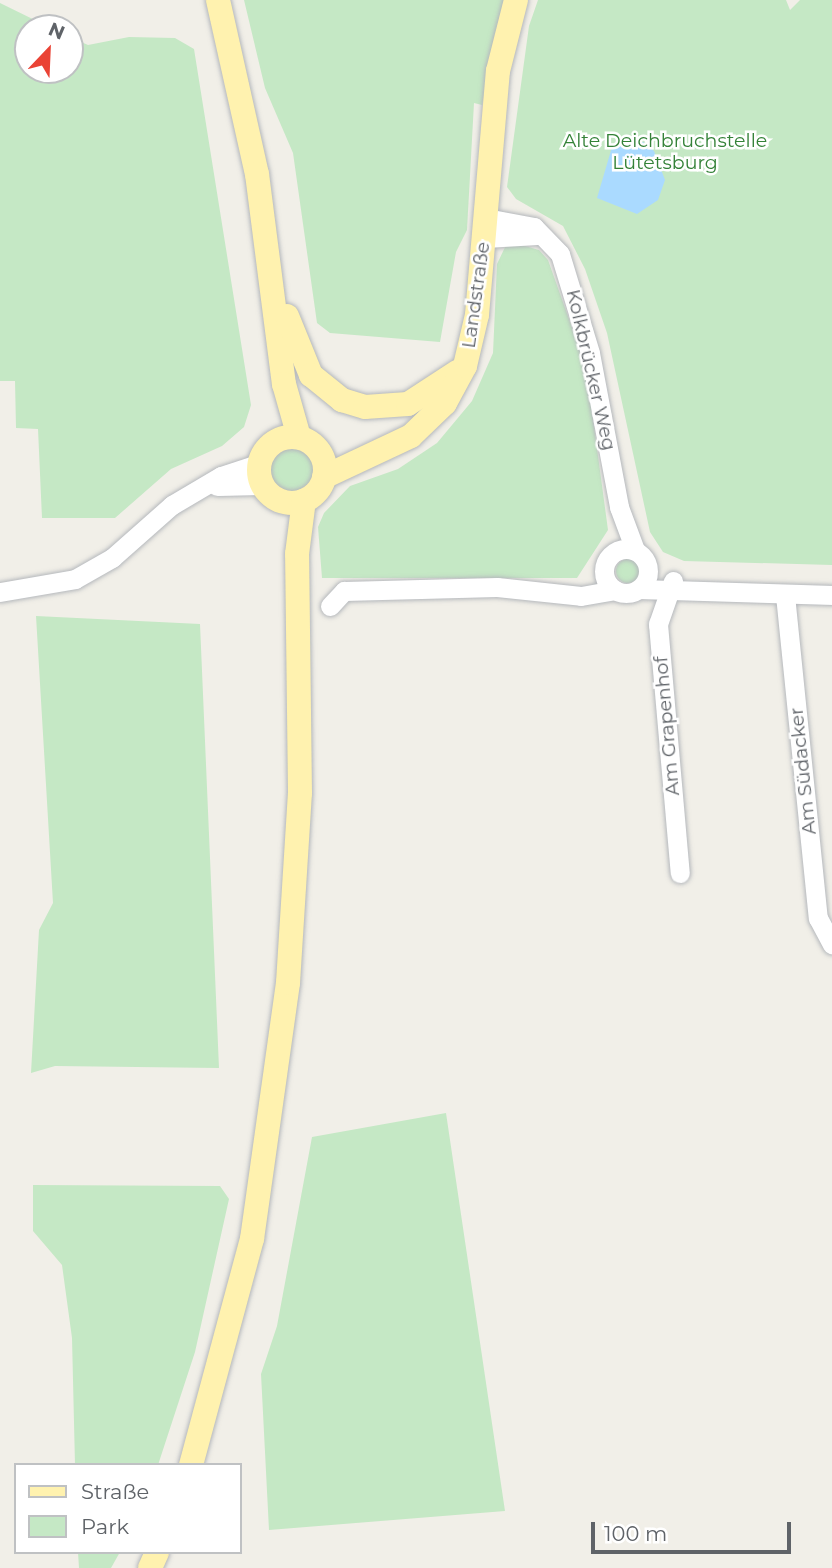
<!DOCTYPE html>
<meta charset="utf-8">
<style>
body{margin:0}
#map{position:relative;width:832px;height:1568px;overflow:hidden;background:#f1efe8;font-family:Montserrat,sans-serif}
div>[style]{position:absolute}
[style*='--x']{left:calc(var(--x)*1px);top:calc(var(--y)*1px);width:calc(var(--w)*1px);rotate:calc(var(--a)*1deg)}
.green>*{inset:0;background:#c5e8c5}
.round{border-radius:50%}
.water>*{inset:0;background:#aadaff}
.roads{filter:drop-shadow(0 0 2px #b5b8bc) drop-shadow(0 0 2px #b5b8bc)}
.minor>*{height:19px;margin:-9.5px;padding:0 9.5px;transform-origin:9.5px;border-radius:9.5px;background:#fff}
.minor>.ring{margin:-9.5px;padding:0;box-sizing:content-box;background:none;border:19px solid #fff;border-radius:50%}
.major>*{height:24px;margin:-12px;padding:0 12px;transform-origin:12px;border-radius:12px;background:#fff2af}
.major>.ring{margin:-12px;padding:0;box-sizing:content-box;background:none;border:24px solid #fff2af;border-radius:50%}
span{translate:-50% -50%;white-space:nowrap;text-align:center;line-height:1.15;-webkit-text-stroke:5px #fff;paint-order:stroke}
.park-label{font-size:19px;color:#348238}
.street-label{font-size:19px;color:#5f6368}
.legend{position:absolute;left:14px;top:1463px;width:228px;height:91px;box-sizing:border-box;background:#fff;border:2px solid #bfc1c3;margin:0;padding:9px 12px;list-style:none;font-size:21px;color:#5f6368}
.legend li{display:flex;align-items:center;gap:14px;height:35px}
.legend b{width:35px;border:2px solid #bfc1c3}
.north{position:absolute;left:14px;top:14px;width:70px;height:70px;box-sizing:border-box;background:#fff;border:2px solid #bfc1c3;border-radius:50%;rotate:23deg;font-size:19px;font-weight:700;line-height:28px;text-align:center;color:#5f6368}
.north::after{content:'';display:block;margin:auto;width:24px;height:32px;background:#ea4335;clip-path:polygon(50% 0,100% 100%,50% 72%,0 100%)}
.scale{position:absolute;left:591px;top:1522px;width:200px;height:32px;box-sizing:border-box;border:4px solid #5f6368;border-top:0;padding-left:9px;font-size:21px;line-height:24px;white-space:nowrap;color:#5f6368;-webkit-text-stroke:5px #fff;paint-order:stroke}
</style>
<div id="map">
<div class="green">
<div style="clip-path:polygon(244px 0,507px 0,482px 105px,474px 103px,467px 230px,456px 252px,440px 342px,330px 333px,317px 323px,293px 153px,265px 88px)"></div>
<div style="clip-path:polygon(538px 0,786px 0,790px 10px,800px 0,832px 0,832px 565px,684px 561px,663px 552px,650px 532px,607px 333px,585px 269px,563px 226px,516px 199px,507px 187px,529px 26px)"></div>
<div style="clip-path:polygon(0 3px,51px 28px,28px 28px,28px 70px,70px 70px,70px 37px,88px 45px,129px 37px,175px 38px,194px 49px,251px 405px,244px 427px,222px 446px,171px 469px,115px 518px,42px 518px,38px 429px,16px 428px,15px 381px,0 381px)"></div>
<div style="clip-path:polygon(508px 241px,539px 250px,548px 260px,586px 367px,608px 530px,577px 578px,322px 578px,318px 527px,324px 513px,350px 486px,398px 469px,437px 443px,472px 401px,493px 353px,497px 264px)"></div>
<div class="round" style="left:267px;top:446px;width:48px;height:48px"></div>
<div class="round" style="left:616px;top:559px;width:24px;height:24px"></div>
<div style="clip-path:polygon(36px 616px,200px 624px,219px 1068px,55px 1066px,31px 1073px,39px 930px,53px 903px)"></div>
<div style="clip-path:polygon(446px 1113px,505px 1511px,269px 1530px,261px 1374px,277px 1326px,312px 1137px)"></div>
<div style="clip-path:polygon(33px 1185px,220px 1186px,229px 1199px,195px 1352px,158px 1465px,75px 1465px,72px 1338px,62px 1265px,33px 1231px)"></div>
<div style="clip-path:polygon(78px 1552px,120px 1552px,111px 1568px,79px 1568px)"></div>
</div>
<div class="water">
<div style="clip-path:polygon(643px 142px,654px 151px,665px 180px,658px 200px,637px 214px,597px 198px,612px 147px)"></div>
</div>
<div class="roads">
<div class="minor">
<div style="--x:486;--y:218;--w:49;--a:10.6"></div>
<div style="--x:534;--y:227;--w:37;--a:46"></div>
<div style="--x:560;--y:254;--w:103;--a:73.1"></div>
<div style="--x:590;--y:353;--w:157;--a:79.3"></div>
<div style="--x:619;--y:507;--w:46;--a:69.6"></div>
<div style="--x:485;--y:238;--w:52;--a:-3.3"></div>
<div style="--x:217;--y:486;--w:45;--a:-1.3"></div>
<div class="ring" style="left:604px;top:549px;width:25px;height:25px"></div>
<div style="--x:673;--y:581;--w:46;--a:109.2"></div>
<div style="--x:658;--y:624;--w:250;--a:85"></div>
<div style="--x:640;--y:589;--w:192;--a:1.8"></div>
<div style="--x:0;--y:592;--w:76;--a:-9.8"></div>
<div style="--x:75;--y:579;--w:43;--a:-29.6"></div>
<div style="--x:112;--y:558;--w:80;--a:-41.5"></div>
<div style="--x:172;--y:505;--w:57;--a:-30.6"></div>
<div style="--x:221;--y:476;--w:40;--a:-18"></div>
<div style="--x:785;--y:595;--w:325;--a:84.2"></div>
<div style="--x:818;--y:918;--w:30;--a:62"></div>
<div style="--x:330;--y:606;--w:21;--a:-47"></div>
<div style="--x:344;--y:591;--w:153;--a:-1.5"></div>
<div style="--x:497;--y:587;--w:84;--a:6.1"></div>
<div style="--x:581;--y:596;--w:34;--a:-10"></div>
</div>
<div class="major">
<div style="--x:218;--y:0;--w:178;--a:77.4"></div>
<div style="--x:257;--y:174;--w:212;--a:82.7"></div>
<div style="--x:284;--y:384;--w:55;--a:74.2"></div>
<div style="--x:287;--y:316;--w:64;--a:67.9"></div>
<div style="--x:311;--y:375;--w:40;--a:39"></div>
<div style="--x:342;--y:400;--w:24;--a:17"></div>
<div style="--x:365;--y:407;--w:43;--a:-4"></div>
<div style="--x:408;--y:404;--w:59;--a:-33.1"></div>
<div class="ring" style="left:259px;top:437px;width:42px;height:42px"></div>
<div style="--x:324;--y:477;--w:96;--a:-25.2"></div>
<div style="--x:411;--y:436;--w:47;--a:-44.1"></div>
<div style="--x:445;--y:403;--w:42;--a:-61.6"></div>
<div style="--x:465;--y:366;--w:52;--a:-76.8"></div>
<div style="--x:477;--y:315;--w:245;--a:-85.1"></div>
<div style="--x:498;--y:71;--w:73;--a:-75.8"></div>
<div style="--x:191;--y:1465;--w:234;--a:-74.9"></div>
<div style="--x:252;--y:1239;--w:259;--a:-82"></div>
<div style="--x:288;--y:983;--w:190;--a:-86.4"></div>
<div style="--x:300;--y:793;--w:239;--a:-90.7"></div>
<div style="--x:297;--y:554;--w:54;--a:-82.6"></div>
<div style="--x:150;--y:1568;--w:17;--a:-66"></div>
</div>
</div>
<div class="park-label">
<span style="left:665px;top:152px">Alte Deichbruchstelle<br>Lütetsburg</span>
</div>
<div class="street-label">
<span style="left:476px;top:295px;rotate:-82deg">Landstraße</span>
<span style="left:591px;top:370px;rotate:77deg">Kolkbrücker Weg</span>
<span style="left:667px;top:726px;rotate:-95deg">Am Grapenhof</span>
<span style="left:803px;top:771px;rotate:-96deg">Am Südacker</span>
</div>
<ul class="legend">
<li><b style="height:9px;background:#fff2af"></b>Straße</li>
<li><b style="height:19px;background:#c5e8c5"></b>Park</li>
</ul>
<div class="north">N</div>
<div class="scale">100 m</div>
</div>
